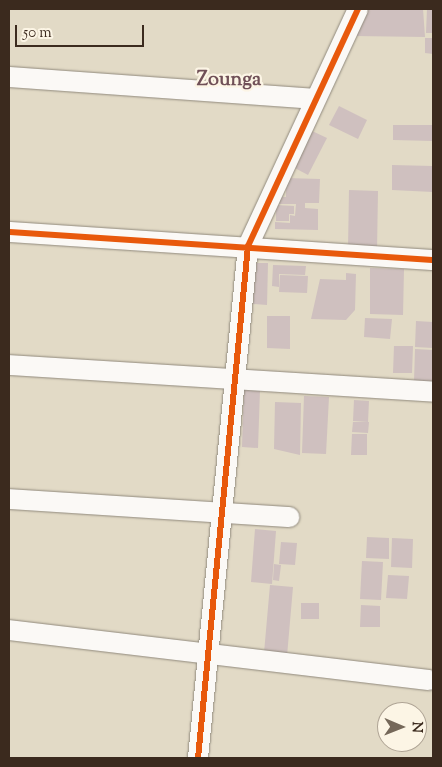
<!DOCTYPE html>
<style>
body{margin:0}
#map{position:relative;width:442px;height:767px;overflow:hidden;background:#e2dac6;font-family:"Sorts Mill Goudy",serif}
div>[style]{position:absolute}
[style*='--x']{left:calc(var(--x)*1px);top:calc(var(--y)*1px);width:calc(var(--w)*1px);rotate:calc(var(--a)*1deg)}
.building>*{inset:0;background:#cfc0bf}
.roads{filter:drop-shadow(0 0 1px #90897c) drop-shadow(0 0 1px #90897c)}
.minor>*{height:20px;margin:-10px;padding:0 10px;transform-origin:10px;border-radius:10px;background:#fbf9f6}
.cycleway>*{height:6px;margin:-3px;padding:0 3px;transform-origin:3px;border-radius:3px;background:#e8590c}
span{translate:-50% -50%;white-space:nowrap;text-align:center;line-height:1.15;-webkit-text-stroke:4.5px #fcf5e5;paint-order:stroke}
.quarter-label{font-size:20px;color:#705057;font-weight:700}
.frame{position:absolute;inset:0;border:10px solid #3b2a1e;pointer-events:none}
.north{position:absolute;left:377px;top:702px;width:50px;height:50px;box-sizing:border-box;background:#fcf5e5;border:1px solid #afa495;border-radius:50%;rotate:91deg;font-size:14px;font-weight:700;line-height:20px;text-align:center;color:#3b2a1e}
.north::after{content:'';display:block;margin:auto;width:18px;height:22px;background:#756859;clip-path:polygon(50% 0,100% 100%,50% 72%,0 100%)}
.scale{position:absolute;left:15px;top:25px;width:129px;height:22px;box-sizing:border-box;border:2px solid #3b2a1e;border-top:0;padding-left:6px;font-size:15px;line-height:18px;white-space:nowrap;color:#3b2a1e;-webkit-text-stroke:4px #fcf5e5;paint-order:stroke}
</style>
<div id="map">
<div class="building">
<div style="clip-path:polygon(368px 9px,423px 9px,425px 37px,354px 36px)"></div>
<div style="clip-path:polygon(427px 9px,433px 9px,433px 33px,426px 33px)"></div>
<div style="clip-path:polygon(425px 38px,433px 38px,433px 54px,425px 53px)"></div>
<div style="clip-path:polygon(339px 106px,367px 120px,358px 139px,329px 125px)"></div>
<div style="clip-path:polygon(393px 125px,433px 125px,433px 141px,393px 140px)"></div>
<div style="clip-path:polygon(310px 130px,327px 138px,308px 175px,291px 166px)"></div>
<div style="clip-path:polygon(392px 165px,433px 166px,433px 192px,392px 190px)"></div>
<div style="clip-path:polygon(286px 178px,320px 179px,319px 203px,305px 203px,305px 208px,318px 209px,318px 230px,275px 229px,275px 222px,290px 223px,290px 215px,295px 216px,296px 204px,276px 204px,277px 197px,286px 197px)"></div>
<div style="clip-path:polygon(349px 190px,378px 191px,377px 250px,348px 249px)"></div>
<div style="clip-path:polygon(276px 205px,294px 206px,294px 214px,289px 214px,289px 221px,276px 221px)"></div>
<div style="clip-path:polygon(254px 263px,268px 263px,267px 305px,253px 304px)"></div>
<div style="clip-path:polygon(273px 265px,306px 266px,305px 275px,279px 274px,279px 287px,272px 286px)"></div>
<div style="clip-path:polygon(370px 268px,404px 269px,403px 315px,370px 314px)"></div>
<div style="clip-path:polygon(346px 273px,356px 274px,355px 310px,346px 320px,311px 319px,320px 279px,346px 280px)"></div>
<div style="clip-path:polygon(280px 275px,308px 276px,307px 293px,279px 292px)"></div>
<div style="clip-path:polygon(267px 316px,290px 316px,290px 349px,267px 348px)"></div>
<div style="clip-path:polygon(365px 318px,392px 319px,390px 339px,364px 337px)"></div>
<div style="clip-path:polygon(416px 321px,433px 322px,433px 348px,415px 347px)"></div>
<div style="clip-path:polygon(394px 346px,413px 346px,412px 373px,393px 373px)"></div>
<div style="clip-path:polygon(415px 349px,433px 350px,433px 383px,414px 382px)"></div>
<div style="clip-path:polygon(244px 390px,260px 390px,258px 448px,242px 447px)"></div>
<div style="clip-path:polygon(304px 396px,329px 397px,326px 454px,302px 453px)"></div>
<div style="clip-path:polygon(354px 400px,369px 401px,368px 422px,353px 421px)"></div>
<div style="clip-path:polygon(275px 402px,301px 403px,300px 455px,274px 449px)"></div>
<div style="clip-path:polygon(353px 422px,369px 422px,368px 433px,352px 432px)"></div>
<div style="clip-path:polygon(352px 434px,367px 434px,367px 455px,351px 455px)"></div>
<div style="clip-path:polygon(255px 529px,276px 531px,272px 584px,251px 582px)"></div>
<div style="clip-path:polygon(367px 537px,389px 538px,389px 559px,366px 558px)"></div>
<div style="clip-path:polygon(392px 538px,413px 539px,412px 568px,391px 567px)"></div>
<div style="clip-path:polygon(281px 542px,297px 543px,295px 565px,279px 564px)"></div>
<div style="clip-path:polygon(362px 561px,383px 562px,381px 600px,360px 599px)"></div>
<div style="clip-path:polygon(274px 564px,281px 565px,279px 581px,273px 580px)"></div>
<div style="clip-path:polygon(388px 575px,409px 576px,407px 599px,386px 598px)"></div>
<div style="clip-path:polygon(270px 585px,293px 587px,287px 656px,264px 653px)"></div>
<div style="clip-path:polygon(301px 603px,319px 603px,319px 619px,301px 619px)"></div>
<div style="clip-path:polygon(361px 605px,380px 606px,380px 627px,360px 627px)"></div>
</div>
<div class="roads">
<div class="minor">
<div style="--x:9;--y:77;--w:305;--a:4.1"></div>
<div style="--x:9;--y:232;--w:425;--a:3.8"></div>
<div style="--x:9;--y:365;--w:425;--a:3.6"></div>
<div style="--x:9;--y:499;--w:281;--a:3.7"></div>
<div style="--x:9;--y:630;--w:423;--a:6.8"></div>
<div style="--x:198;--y:758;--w:514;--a:-84.42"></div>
<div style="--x:248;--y:246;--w:261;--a:-65.1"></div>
</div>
</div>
<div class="cycleway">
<div style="--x:9;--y:232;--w:425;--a:3.8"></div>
<div style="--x:198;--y:758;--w:514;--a:-84.42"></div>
<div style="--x:248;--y:246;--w:261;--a:-65.1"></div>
</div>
<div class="quarter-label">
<span style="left:229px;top:80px">Zounga</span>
</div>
<div class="frame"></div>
<div class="north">N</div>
<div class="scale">50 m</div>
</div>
